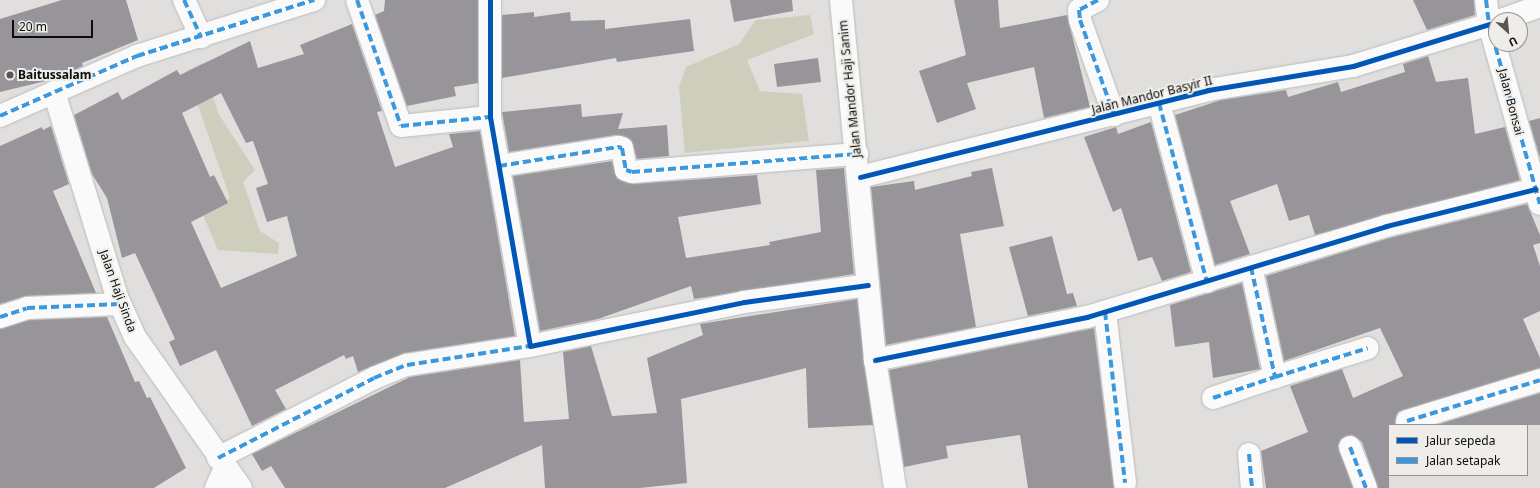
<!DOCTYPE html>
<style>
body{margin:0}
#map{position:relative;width:1540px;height:488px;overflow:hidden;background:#e0dfdd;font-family:"Noto Sans",sans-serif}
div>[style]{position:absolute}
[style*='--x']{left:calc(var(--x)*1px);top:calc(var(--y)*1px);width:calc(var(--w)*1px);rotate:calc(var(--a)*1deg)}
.green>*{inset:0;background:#cdcebb}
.building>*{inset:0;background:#97949a}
.roads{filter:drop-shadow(0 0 1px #bbbbb9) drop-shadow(0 0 1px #bbbbb9)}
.minor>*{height:22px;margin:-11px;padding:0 11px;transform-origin:11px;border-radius:11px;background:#fafafa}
.quiet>*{height:4px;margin-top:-2px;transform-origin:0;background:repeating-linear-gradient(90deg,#3a99de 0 8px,transparent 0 12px)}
.cycleway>*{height:5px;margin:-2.5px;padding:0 2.5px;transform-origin:2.5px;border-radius:2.5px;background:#0057b8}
.dots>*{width:11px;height:11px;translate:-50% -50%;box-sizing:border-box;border:2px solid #eeede9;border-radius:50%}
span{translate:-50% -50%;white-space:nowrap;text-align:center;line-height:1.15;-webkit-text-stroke:4px #eeede9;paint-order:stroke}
.poi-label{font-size:12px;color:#0d0c0b;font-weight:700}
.left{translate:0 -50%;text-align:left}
.street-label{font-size:12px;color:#0d0c0b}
.legend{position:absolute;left:1388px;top:424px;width:140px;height:52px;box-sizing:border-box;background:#eeede9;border:1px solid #949390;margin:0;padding:5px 7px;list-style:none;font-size:12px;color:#0d0c0b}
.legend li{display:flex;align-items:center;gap:8px;height:20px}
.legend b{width:20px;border:1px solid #949390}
.north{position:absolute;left:1488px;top:12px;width:40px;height:40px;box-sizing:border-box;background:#eeede9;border:1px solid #949390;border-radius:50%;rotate:153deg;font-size:11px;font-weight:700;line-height:16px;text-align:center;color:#0d0c0b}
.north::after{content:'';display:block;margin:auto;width:14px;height:18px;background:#575654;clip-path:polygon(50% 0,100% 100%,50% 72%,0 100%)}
.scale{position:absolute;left:12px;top:20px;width:81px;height:18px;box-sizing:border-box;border:2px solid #0d0c0b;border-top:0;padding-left:5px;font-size:12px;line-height:14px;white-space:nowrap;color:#0d0c0b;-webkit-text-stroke:3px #eeede9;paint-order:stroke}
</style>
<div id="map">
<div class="green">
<div style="clip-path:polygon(810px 15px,814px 34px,747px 60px,760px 91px,802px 94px,809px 141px,685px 153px,679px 87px,686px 67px,739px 44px,756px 20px)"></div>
<div style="clip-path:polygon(203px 63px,218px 113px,255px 170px,243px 182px,260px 231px,279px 243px,278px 254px,218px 250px,203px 215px,230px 198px,186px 71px)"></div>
</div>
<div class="building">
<div style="clip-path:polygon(62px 0,126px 0,138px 40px,82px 63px,83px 66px,54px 79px,0 92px,0 19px)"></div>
<div style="clip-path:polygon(385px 0,478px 0,478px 83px,454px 87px,456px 96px,407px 106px,375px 15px,384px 11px)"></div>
<div style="clip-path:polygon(730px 0,792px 0,793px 11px,734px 22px)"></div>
<div style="clip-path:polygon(954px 0,998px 0,1000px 28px,1067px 15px,1090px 107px,1044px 118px,1034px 67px,967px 83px,976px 109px,937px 123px,919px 71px,966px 55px)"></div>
<div style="clip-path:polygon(1413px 0,1474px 0,1475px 15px,1427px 30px)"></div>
<div style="clip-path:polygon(534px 12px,534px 17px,570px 12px,571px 21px,605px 20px,605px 29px,690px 19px,694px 51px,617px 62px,616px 58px,502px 78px,502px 15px)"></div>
<div style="clip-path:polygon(evenodd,352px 24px,382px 111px,377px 112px,395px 167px,453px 147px,449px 134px,480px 131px,515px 336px,405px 353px,358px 372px,353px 356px,346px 359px,344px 355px,275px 390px,286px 409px,252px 426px,216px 350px,180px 366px,169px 342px,175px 339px,135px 253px,122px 258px,107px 198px,92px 174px,74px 115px,118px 92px,122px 100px,177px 70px,180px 75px,250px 41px,258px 68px,304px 54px,300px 45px,352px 24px,221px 93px,246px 143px,253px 141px,268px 184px,256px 188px,267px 222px,287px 216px,297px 256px,221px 288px,191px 222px,228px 203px,214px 175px,210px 177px,182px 113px,221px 93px)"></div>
<div style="clip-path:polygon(1428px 56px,1436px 82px,1468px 78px,1475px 134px,1505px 127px,1520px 180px,1315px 235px,1309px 215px,1289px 221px,1277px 184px,1230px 201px,1250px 254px,1215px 265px,1175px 115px,1221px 100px,1286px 90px,1288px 97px,1338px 82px,1341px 92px,1405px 72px,1403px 64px)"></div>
<div style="clip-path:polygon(818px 58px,821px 82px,777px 87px,774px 64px)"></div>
<div style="clip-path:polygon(581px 104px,582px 117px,623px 113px,618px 129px,667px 125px,669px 156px,637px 159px,631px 140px,616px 135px,509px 152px,502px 112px)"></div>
<div style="clip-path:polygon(1540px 118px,1540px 158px,1529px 121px)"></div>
<div style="clip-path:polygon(1151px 122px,1191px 272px,1162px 281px,1152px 257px,1138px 261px,1121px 208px,1113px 212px,1084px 137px,1116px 127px,1118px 134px)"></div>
<div style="clip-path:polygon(51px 126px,69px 184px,53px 191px,96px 293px,26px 296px,0 304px,0 146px,42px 127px,43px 130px)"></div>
<div style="clip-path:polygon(612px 161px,617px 178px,633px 184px,757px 175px,761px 204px,678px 217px,686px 258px,770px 245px,769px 242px,821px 232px,816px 170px,844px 168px,854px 274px,694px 299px,691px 286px,598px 319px,540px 331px,513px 176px)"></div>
<div style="clip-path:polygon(992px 168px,1004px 226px,960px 234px,976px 327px,886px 345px,871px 187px,914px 181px,915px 190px,972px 176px,971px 172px)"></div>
<div style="clip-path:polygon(1527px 204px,1540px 235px,1540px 243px,1533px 245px,1540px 266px,1540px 311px,1523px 319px,1540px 358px,1540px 368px,1398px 412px,1395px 425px,1389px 425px,1389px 488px,1378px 488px,1362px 442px,1352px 435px,1341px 439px,1338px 446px,1353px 488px,1266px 488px,1261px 451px,1308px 432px,1290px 386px,1342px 369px,1353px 398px,1403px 376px,1380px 328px,1284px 361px,1266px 276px,1389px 238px)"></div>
<div style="clip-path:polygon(1052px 236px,1067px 294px,1073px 293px,1077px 306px,1028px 316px,1009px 247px)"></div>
<div style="clip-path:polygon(1242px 283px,1260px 369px,1213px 378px,1209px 342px,1175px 347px,1170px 305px)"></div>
<div style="clip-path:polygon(857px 299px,873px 425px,808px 428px,806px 368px,681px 399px,687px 483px,640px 488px,545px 488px,542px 445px,445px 488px,285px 488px,271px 466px,262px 471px,252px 454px,410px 377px,520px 360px,524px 422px,569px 419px,563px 352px,591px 346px,612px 416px,657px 413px,647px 358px,703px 335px,700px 324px)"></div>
<div style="clip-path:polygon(107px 317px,135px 382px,139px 381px,147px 398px,150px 397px,186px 468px,154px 488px,0 488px,0 329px,29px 320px)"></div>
<div style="clip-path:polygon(1094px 328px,1114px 488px,1028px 488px,1020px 435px,946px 446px,948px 458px,904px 467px,889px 370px)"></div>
<div style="clip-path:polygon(1540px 393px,1540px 425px,1436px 425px)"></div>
</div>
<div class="roads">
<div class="minor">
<div style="--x:184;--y:0;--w:41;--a:65.3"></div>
<div style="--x:357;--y:0;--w:133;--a:70.8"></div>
<div style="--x:401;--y:126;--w:89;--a:-5.8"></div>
<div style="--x:490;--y:0;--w:117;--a:90"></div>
<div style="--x:490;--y:117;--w:232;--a:80.1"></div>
<div style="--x:530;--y:346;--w:218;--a:-11.6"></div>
<div style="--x:744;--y:302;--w:125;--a:-7.8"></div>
<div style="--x:841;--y:0;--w:362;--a:84.6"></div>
<div style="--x:875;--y:360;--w:130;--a:81.1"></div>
<div style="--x:1098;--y:0;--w:21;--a:152"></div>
<div style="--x:1079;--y:10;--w:10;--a:84"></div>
<div style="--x:1080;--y:20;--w:101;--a:70.3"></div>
<div style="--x:1486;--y:0;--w:24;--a:83"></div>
<div style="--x:1489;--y:24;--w:187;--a:74.2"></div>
<div style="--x:1501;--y:20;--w:41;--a:-19.7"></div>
<div style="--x:54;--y:92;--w:214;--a:72.9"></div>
<div style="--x:117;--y:297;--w:44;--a:65.8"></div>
<div style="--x:135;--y:337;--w:184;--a:54.9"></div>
<div style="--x:1159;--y:103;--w:185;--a:75"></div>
<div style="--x:0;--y:116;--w:150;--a:-23.7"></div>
<div style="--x:137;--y:56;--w:186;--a:-17.6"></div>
<div style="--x:499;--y:166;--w:121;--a:-9.1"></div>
<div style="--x:618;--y:147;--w:4;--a:14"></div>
<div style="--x:622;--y:148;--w:22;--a:80"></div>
<div style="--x:626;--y:170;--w:6;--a:18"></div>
<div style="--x:632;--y:172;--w:226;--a:-4.6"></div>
<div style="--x:860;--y:177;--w:359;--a:-14"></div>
<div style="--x:1208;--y:90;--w:147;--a:-9.4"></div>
<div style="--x:1353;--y:66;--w:150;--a:-17.1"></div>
<div style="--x:1251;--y:267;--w:113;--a:77.7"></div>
<div style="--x:1275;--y:377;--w:97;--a:-17.3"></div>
<div style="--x:1105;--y:312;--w:172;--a:83.3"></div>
<div style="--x:0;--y:317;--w:28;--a:-18"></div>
<div style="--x:27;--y:308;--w:93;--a:-2.5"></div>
<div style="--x:875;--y:360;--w:216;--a:-11.5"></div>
<div style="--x:1087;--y:317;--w:313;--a:-16.9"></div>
<div style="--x:1386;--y:226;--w:154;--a:-13.9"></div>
<div style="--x:1213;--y:398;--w:65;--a:-18.7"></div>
<div style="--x:1407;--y:421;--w:139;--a:-17.1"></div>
<div style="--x:1350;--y:447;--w:44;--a:68.7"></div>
<div style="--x:1249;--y:454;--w:34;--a:85"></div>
<div style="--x:218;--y:458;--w:175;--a:-27.1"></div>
<div style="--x:374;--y:378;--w:35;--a:-22"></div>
<div style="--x:407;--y:365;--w:124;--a:-8.8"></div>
<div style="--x:216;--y:488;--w:22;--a:-66"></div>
</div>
</div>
<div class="quiet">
<div style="--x:184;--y:0;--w:41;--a:65.3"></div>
<div style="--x:357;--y:0;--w:133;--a:70.8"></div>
<div style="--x:401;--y:126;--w:89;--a:-5.8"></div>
<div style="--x:1098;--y:0;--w:21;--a:152"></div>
<div style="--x:1079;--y:10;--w:10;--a:84"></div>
<div style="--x:1080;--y:20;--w:101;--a:70.3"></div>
<div style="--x:1486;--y:0;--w:24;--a:83"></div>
<div style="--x:1489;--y:24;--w:187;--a:74.2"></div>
<div style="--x:1159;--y:103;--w:185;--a:75"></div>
<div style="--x:0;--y:116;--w:150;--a:-23.7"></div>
<div style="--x:137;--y:56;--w:186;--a:-17.6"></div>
<div style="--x:499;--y:166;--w:121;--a:-9.1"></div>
<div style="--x:618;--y:147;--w:4;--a:14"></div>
<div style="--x:622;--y:148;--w:22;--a:80"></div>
<div style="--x:626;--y:170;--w:6;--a:18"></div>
<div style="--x:632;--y:172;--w:226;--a:-4.6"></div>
<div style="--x:1251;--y:267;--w:113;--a:77.7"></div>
<div style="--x:1275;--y:377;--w:97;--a:-17.3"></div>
<div style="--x:1105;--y:312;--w:172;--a:83.3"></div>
<div style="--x:0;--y:317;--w:28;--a:-18"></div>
<div style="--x:27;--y:308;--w:93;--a:-2.5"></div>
<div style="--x:1213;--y:398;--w:65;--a:-18.7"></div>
<div style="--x:1407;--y:421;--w:139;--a:-17.1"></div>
<div style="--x:1350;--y:447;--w:44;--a:68.7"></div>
<div style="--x:1249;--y:454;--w:34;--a:85"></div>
<div style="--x:218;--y:458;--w:175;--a:-27.1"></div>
<div style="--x:374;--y:378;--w:35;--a:-22"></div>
<div style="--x:407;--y:365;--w:124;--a:-8.8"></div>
</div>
<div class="cycleway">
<div style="--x:490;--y:0;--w:117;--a:90"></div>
<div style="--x:490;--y:117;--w:232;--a:80.1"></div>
<div style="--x:530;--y:346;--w:218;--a:-11.6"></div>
<div style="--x:744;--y:302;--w:125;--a:-7.8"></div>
<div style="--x:860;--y:177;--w:359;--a:-14"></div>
<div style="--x:1208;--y:90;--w:147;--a:-9.4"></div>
<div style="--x:1353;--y:66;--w:150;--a:-17.1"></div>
<div style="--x:875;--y:360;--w:216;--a:-11.5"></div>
<div style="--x:1087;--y:317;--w:313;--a:-16.9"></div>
<div style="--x:1386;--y:226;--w:154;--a:-13.9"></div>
</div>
<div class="dots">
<div style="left:10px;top:75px;background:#575654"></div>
</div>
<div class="poi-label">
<span class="left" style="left:18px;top:75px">Baitussalam</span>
</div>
<div class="street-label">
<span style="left:850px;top:89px;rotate:-96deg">Jalan Mandor Haji Sanim</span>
<span style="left:1152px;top:95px;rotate:-14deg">Jalan Mandor Basyir II</span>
<span style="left:1511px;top:102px;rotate:75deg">Jalan Bonsai</span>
<span style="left:118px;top:291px;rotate:70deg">Jalan Haji Sinda</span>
</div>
<ul class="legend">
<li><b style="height:5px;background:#0057b8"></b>Jalur sepeda</li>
<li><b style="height:5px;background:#3a99de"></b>Jalan setapak</li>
</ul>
<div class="north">U</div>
<div class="scale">20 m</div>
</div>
